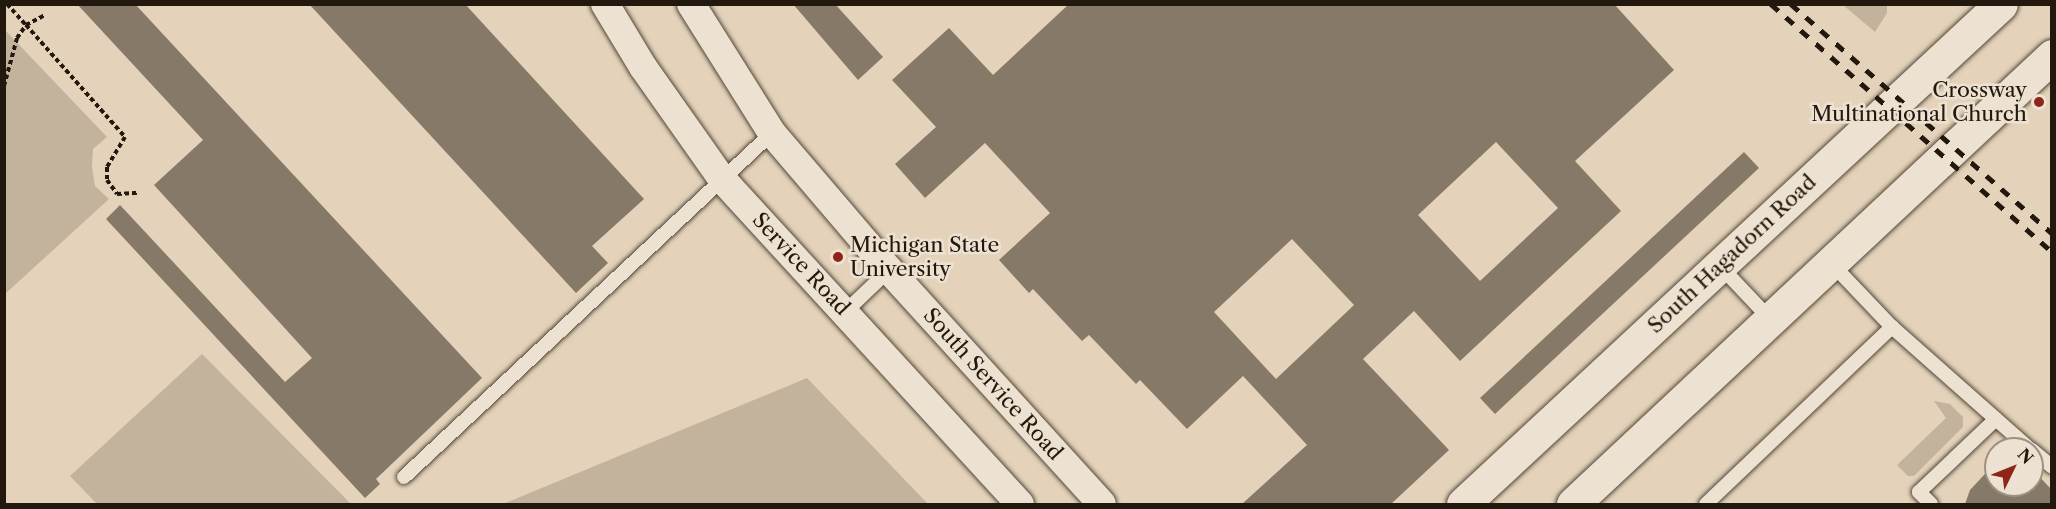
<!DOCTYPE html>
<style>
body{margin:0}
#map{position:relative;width:2056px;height:509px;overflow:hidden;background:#e4d3ba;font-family:"Libre Caslon Text",serif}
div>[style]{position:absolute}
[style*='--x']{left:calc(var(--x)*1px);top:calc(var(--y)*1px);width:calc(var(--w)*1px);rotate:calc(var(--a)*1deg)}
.green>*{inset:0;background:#c3b39d}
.building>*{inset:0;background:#877967}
.path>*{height:4px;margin-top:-2px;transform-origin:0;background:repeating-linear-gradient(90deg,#23180d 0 4.5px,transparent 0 7.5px)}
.roads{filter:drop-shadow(0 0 2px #534738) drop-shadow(0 0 2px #534738)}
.service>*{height:14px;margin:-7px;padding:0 7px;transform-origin:7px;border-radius:7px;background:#ede2d2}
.minor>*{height:28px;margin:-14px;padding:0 14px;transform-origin:14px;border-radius:14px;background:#ede2d2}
.tertiary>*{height:33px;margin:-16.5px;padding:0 16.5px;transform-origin:16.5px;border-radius:16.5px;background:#ede2d2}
.rail>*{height:4.5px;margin-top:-2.25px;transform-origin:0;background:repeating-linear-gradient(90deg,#23180d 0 10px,transparent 0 20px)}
.dots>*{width:16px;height:16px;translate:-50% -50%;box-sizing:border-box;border:3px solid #ede2d2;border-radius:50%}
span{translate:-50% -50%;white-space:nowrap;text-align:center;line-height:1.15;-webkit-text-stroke:5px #ede2d2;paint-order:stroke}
.poi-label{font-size:21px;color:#23180d}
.right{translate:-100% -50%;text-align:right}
.left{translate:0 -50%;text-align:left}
.street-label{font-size:21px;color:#23180d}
.frame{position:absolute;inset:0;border:6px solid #23180d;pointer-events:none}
.north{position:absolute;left:1984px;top:437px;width:60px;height:60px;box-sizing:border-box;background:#ede2d2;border:2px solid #9c9183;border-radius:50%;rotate:47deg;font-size:16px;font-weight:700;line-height:24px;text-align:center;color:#23180d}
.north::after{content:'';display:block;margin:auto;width:21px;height:27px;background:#8f2418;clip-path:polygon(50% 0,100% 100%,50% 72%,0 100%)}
</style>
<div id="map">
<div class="green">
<div style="clip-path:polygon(1843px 5px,1887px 5px,1887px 13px,1875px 32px)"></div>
<div style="clip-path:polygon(5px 30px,107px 137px,93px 149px,92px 167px,95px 186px,109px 199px,5px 294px)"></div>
<div style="clip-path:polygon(202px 354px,351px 504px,97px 504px,70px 476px)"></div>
<div style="clip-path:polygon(807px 378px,928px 504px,503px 504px)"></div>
<div style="clip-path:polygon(1934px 401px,1950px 404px,1963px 417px,1963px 427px,1914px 476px,1908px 476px,1897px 465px,1946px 418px)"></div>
</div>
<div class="building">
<div style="clip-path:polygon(77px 4px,135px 4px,482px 378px,376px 479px,380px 484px,365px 498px,106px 219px,120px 205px,285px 382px,312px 358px,154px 185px,203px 140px)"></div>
<div style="clip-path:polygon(309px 4px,465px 4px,644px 199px,592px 246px,608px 263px,576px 293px)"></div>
<div style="clip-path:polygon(793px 4px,835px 4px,883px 57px,858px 80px)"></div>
<div style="clip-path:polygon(evenodd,1069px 4px,1614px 4px,1674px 70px,1575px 161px,1621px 211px,1460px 361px,1414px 311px,1363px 359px,1449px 450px,1391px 504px,1242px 504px,1307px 445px,1243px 376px,1187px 429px,1140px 380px,1136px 384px,1089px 335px,1082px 341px,1033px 289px,1029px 293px,999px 260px,1050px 213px,985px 143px,925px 198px,895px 164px,936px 127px,892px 80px,949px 28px,993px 75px,1069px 4px,1496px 142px,1558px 208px,1480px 281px,1418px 215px,1496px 142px,1069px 4px,1292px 239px,1354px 305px,1276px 379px,1214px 312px,1292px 239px)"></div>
<div style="clip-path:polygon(1744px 152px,1759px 168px,1495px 414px,1480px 398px)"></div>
<div style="clip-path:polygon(1996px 462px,1996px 485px,2032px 485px,2032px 469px,2052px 490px,2052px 504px,1965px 504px,1970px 490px)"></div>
</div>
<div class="path">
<div style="--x:7;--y:4;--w:28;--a:48"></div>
<div style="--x:26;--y:25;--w:21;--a:-28"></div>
<div style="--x:4;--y:86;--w:50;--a:-74.8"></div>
<div style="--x:17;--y:38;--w:16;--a:-55"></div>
<div style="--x:26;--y:25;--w:149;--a:48.5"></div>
<div style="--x:125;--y:137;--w:35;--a:121"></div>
<div style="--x:107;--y:167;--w:13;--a:90"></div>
<div style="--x:107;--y:180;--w:17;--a:54"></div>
<div style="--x:117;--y:194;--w:22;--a:-3"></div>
</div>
<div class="roads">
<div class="service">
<div style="--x:1831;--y:263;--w:88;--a:46.4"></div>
<div style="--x:1892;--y:327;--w:184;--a:41.5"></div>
<div style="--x:1720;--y:266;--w:74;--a:46.6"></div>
<div style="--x:845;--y:312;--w:61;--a:-43.7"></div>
<div style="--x:2032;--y:450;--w:26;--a:40"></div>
<div style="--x:404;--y:477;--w:504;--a:-43.07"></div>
<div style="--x:1706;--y:504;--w:257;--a:-43.6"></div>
<div style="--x:1931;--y:504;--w:17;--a:-135"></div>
<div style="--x:1919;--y:492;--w:106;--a:-43.5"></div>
</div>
<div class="minor">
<div style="--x:605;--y:4;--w:74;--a:58.9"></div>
<div style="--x:643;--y:67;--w:137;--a:54.8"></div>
<div style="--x:722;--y:179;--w:441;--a:47.5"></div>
<div style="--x:691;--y:4;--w:152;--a:57.9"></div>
<div style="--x:772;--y:133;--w:180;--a:49.5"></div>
<div style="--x:889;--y:270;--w:316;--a:47.7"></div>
</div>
<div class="tertiary">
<div style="--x:1463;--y:504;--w:734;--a:-42.9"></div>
<div style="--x:1573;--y:504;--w:656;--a:-43.08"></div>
</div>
</div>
<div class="rail">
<div style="--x:1771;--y:4;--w:375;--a:41.4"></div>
<div style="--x:1791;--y:4;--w:347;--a:41.3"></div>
</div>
<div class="dots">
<div style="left:2039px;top:102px;background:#8f2418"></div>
<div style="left:838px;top:257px;background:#8f2418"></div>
</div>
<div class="poi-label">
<span class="right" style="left:2027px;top:102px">Crossway<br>Multinational Church</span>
<span class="left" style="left:850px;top:257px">Michigan State<br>University</span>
</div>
<div class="street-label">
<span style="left:1732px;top:254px;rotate:-43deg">South Hagadorn Road</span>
<span style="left:801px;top:264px;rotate:47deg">Service Road</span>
<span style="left:993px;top:384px;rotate:48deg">South Service Road</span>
</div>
<div class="frame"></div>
<div class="north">N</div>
</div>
